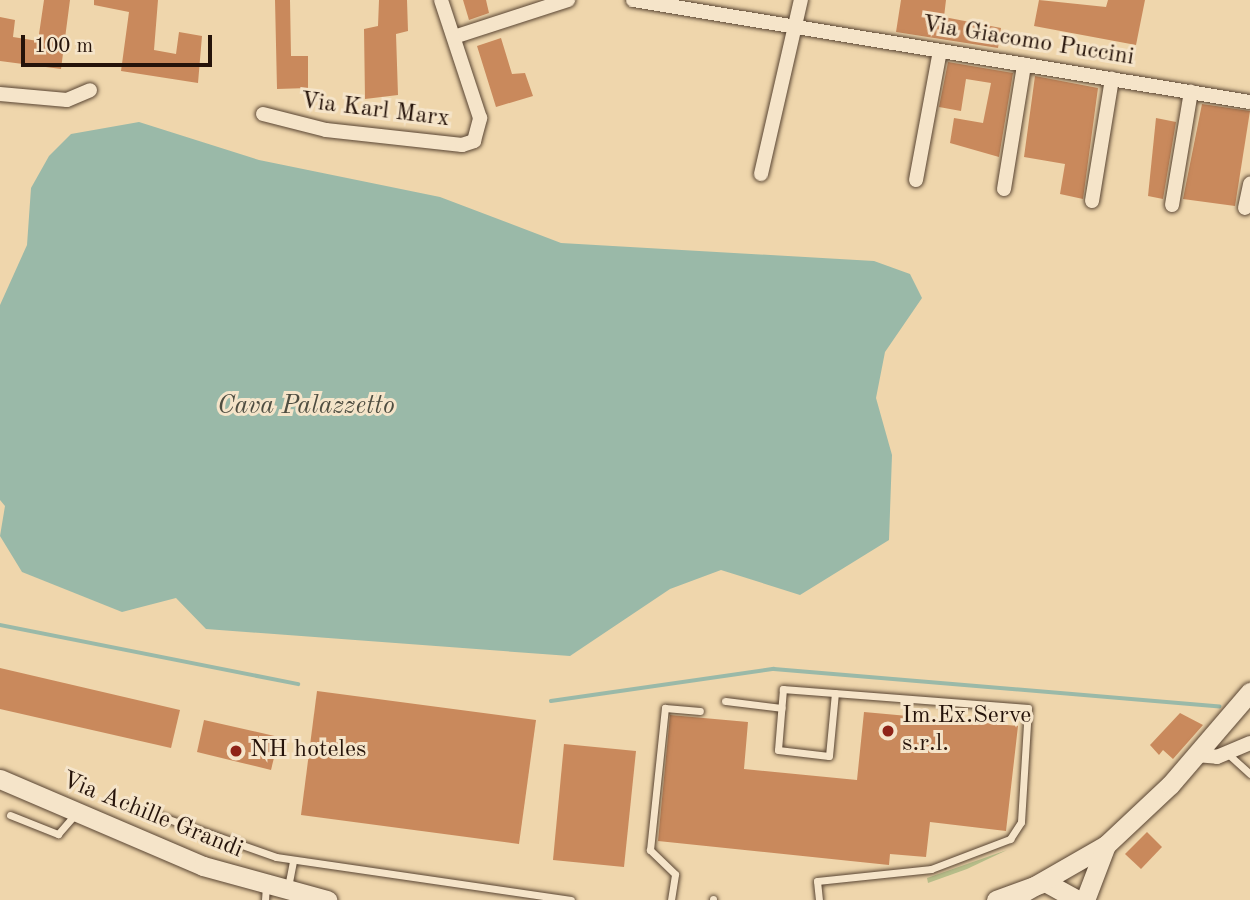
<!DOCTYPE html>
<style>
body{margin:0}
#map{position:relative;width:1250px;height:900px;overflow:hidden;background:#efd6ac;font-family:"Old Standard TT",serif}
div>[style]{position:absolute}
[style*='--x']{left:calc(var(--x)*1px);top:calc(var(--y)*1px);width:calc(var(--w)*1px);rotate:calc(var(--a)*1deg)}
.green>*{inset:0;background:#b7be8a}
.water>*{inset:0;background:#9ab9a8}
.stream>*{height:3.5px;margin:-1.75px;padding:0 1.75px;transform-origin:1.75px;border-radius:1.75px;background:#9ab9a8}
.building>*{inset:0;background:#c9895c}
.roads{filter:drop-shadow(0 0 2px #584432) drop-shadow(0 0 2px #584432)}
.lane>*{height:7px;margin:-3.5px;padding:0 3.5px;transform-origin:3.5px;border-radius:3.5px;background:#f5e4c9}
.street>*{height:14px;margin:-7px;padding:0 7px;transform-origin:7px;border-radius:7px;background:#f5e4c9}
.secondary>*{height:19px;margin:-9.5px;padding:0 9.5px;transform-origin:9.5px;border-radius:9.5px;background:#f5e4c9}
.dots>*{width:19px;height:19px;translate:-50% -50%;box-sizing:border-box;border:4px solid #f5e4c9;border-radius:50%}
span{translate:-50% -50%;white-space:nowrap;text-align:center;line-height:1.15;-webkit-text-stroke:6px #f5e4c9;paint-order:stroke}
.street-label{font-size:24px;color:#25130a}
.poi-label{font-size:24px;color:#25130a}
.left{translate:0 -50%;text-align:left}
.water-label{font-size:26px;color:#4e4d41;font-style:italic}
.scale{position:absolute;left:21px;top:35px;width:191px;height:32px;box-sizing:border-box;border:4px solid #25130a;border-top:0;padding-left:9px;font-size:21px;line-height:24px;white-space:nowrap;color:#25130a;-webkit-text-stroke:5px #f5e4c9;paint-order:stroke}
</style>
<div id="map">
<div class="green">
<div style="clip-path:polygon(1007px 850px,967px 869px,928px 883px,927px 878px)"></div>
</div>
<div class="water">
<div style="clip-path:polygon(139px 122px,259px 160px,440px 197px,561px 243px,874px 261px,910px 274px,922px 298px,885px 352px,876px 398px,892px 455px,889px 540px,800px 595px,721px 570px,670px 589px,570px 656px,206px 629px,176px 598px,122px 612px,22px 572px,0 536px,5px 506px,0 500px,0 305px,27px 245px,31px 188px,49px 156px,71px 134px)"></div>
</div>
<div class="stream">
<div style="--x:0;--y:625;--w:304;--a:11.2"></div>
<div style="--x:551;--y:701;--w:225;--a:-8.2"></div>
<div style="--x:774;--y:669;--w:447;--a:4.8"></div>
</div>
<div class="building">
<div style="clip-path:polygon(44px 0,70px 0,61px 69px,0 61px,0 17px,15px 20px,13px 37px,38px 41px)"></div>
<div style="clip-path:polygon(94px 0,158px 0,154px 50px,176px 54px,179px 32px,202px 36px,198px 83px,121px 71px,129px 12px,94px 5px)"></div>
<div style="clip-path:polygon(275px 0,290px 0,291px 56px,308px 56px,308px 88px,277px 89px)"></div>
<div style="clip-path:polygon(379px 0,407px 0,408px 31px,396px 34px,398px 95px,365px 99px,364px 29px,378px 26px)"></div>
<div style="clip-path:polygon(463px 0,486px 0,489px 13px,469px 20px)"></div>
<div style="clip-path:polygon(901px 0,946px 0,944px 17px,1001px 28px,998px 48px,896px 32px)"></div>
<div style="clip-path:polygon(1039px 0,1106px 7px,1108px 0,1145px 0,1136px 45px,1034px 26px)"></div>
<div style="clip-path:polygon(501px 38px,512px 74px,525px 73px,533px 96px,496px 107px,477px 46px)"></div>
<div style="clip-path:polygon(948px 62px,1013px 73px,999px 157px,950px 143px,954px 118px,983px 123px,991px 83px,966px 79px,961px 111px,939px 107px)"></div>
<div style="clip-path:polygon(1035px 76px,1098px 88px,1083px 199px,1060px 194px,1065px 164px,1024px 157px)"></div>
<div style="clip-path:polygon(1202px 104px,1250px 111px,1235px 206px,1183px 199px)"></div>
<div style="clip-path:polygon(1156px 118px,1176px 122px,1163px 199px,1148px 196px)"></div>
<div style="clip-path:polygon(0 668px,180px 710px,171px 748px,0 709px)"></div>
<div style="clip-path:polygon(317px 691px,536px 720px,519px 844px,301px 815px)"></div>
<div style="clip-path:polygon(864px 712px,1018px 726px,1006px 831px,930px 822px,926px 857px,890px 854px,889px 865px,658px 841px,670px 715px,748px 722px,744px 769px,857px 780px)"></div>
<div style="clip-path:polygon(1180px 713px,1203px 725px,1173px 759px,1163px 750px,1159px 755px,1150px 745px)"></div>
<div style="clip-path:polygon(204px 720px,279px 737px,271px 770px,197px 752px)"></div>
<div style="clip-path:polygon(564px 744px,636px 751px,624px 867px,553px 860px)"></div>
<div style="clip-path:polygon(1147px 832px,1162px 847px,1141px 869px,1125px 854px)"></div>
</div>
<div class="roads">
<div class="lane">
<div style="--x:725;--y:701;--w:57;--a:7"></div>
<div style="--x:1228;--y:754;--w:30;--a:42"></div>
<div style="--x:10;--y:815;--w:52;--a:21.6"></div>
<div style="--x:58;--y:834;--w:28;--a:-49"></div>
<div style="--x:157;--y:815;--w:126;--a:19.4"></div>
<div style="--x:276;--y:857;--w:298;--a:8.3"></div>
<div style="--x:288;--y:887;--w:26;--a:-79"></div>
<div style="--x:265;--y:900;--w:13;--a:-86"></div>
<div style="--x:671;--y:900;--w:26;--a:-81"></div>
<div style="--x:675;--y:874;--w:35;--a:-136"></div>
<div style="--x:650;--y:850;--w:143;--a:-84"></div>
<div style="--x:665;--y:708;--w:35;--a:5"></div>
<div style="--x:713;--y:900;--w:1;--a:-90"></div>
<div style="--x:819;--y:900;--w:19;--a:-96"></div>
<div style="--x:817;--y:881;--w:115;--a:-6"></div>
<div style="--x:931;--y:869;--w:85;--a:-20.8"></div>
<div style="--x:1010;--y:839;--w:20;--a:-57"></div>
<div style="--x:1021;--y:822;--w:114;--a:-86.5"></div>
<div style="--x:1028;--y:708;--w:246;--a:-175.6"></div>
<div style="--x:783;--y:689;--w:61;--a:94.7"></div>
<div style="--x:778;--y:750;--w:51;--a:6.7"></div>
<div style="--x:829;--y:756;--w:63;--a:-84.6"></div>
</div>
<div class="street">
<div style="--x:633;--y:0;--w:625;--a:9.39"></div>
<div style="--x:454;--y:37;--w:120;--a:-18"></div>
<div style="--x:0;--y:94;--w:67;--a:5.1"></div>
<div style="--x:67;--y:100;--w:25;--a:-23"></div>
<div style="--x:263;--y:114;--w:65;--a:14.3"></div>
<div style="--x:326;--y:130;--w:137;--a:6.3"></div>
<div style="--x:462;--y:145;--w:13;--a:-18"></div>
<div style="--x:474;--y:141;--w:24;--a:-75"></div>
<div style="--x:480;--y:118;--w:124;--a:-108.3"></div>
<div style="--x:761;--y:174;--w:179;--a:-77.1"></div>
<div style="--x:916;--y:180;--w:131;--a:-79.5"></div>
<div style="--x:1004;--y:189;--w:126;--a:-80.8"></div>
<div style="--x:1092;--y:201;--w:124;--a:-80.7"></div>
<div style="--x:1172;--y:205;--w:115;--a:-80.5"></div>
<div style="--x:1245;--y:208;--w:25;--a:-78"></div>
<div style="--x:1196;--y:755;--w:21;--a:5"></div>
<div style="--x:1217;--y:757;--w:36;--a:-23"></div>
</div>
<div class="secondary">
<div style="--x:0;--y:779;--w:221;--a:23.2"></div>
<div style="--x:203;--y:866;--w:129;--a:15.3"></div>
<div style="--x:996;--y:900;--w:52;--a:-20.2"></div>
<div style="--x:1045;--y:882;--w:38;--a:29"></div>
<div style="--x:1010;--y:900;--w:111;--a:-29.8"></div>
<div style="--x:1106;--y:845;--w:88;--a:-43.2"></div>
<div style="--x:1170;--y:785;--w:123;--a:-49.3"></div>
<div style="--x:1085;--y:900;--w:59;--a:-69.1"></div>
</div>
</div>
<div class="dots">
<div style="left:888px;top:731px;background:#8f2418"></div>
<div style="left:236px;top:751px;background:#8f2418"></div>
</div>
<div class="street-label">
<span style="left:1028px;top:42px;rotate:9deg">Via Giacomo Puccini</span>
<span style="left:375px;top:111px;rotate:7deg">Via Karl Marx</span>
<span style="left:152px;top:816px;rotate:22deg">Via Achille Grandi</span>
</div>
<div class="poi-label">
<span class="left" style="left:902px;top:731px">Im.Ex.Serve<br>s.r.l.</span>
<span class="left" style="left:250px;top:751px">NH hoteles</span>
</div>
<div class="water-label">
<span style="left:306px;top:407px">Cava Palazzetto</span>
</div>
<div class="scale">100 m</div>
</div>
